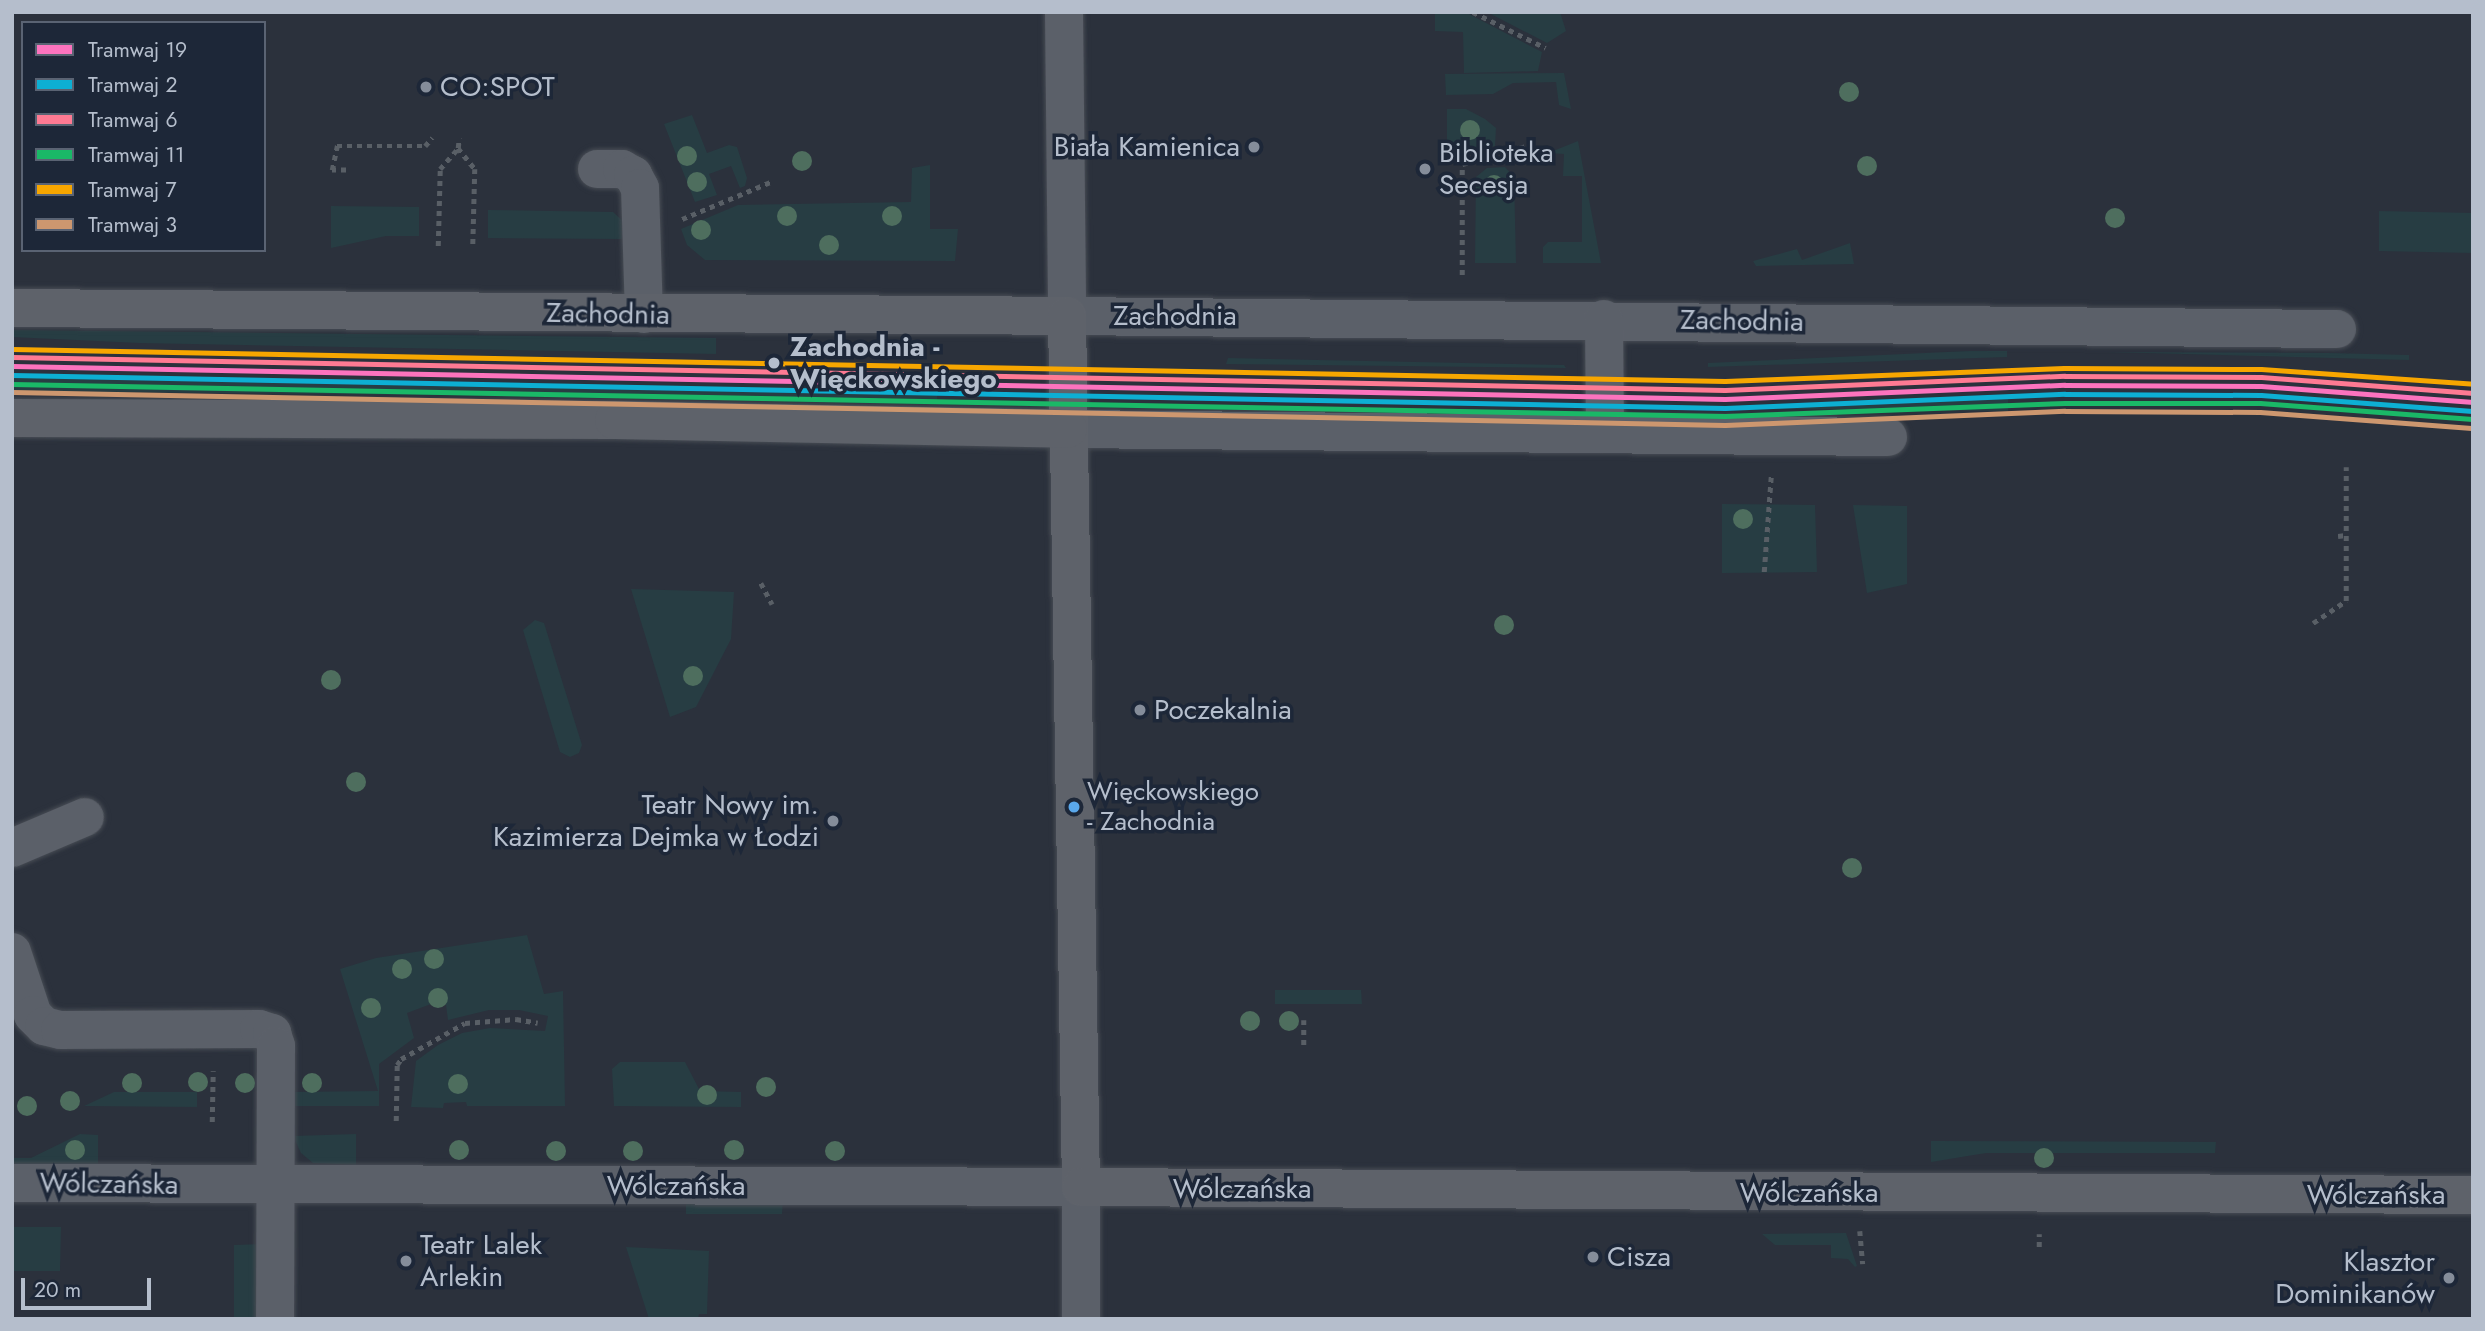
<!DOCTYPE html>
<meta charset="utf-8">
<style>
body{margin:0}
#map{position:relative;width:2485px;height:1331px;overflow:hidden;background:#2b313c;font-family:Jost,sans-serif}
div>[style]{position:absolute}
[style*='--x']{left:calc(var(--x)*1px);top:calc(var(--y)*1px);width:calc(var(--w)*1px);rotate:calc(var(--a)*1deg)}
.green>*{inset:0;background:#273d43}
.path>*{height:4.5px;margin-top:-2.25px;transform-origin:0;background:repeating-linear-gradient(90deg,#595f66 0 5px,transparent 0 10px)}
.roads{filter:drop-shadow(0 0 2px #474c54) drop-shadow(0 0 2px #474c54)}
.minor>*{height:38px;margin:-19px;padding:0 19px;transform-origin:19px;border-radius:19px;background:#5b6069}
.major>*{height:38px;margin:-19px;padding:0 19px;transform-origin:19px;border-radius:19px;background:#5e626a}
.tram-1>*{height:5px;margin:-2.5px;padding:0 2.5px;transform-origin:2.5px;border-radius:2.5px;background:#fc73be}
.tram-2>*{height:5px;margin:-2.5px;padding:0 2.5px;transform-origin:2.5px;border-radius:2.5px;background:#0dafd3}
.tram-3>*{height:5px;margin:-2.5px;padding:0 2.5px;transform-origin:2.5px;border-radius:2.5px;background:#fe7a93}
.tram-4>*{height:5px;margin:-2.5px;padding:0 2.5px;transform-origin:2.5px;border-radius:2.5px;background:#1ab867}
.tram-5>*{height:5px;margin:-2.5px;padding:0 2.5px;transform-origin:2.5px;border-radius:2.5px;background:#f7a600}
.tram-6>*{height:5px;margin:-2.5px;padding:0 2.5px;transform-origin:2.5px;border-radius:2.5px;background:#cd976f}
.trees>*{width:20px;height:20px;margin:-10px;border-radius:50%;background:#4e6e5e}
.dots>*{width:19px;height:19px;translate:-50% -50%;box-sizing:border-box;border:4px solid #1d2738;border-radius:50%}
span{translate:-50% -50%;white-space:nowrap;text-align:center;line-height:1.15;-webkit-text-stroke:7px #1d2738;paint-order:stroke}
.bus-label{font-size:26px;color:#b5becc}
.left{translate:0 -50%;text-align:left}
.poi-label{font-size:28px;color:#b5becc}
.right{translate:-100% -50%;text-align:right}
.street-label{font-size:28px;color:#b5becc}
.stop-label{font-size:28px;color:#b5becc;font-weight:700}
.frame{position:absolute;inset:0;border:14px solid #b5becc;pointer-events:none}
.legend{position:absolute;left:21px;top:21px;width:245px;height:231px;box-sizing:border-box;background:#1d2738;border:2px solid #5a6373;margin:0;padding:9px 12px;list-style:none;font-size:21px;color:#b5becc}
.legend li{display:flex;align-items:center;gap:14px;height:35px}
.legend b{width:35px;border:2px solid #5a6373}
.scale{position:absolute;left:21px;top:1278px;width:130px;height:32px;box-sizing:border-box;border:4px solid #b5becc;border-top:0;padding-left:9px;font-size:21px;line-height:24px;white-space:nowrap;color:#b5becc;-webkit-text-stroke:5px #1d2738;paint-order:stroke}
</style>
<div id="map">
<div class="green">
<div style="clip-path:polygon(1435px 12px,1465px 12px,1542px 52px,1538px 71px,1464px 73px,1463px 32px,1435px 31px)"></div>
<div style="clip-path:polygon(1487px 12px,1560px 12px,1566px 31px,1547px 43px)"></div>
<div style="clip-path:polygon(1564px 73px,1571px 109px,1559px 105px,1556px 82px,1513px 83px,1493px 94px,1446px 95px,1445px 74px)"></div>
<div style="clip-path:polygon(1447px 109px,1466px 109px,1485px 119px,1496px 128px,1495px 146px,1473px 152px,1447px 144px)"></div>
<div style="clip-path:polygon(692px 115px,707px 153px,729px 145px,737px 147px,747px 178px,745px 186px,740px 188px,731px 166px,709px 174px,717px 195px,695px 202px,664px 124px)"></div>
<div style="clip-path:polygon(1578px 141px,1601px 263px,1543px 263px,1543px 247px,1548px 242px,1582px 242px,1582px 176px,1563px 176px,1564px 154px,1548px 153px)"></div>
<div style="clip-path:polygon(930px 165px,930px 229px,958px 229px,955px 261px,705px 260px,687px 245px,681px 229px,738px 205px,911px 202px,912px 168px)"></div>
<div style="clip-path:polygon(1505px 167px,1514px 177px,1516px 263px,1475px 263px,1476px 177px,1487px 168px)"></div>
<div style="clip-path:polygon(331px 206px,419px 207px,419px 236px,386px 236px,331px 248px)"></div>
<div style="clip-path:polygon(488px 210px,613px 212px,626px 224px,622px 239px,488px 238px)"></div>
<div style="clip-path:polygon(2379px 211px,2473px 213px,2473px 253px,2379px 251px)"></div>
<div style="clip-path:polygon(1850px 243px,1854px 264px,1756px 266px,1753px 261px,1797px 249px,1802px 260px)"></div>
<div style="clip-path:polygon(12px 330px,716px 338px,716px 354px,139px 343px,12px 337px)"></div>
<div style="clip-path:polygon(1969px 351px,2007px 351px,2007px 357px,1708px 367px,1708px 363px)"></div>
<div style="clip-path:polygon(2106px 352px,2329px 353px,2409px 355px,2409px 360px)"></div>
<div style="clip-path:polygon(1228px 358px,1564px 365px,1566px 368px,1226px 364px)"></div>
<div style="clip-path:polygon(12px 375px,642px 390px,937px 392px,937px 400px,12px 391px)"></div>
<div style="clip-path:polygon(2008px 396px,2008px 411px,1766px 409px,1994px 397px)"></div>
<div style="clip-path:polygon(1722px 504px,1815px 505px,1817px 572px,1722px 573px)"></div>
<div style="clip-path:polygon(1853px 505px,1907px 506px,1907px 584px,1867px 593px)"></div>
<div style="clip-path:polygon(631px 589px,734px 592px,731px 639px,696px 707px,670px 717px)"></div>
<div style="clip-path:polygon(535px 620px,544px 623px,582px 745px,579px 753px,570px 757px,560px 752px,523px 630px)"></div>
<div style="clip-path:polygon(527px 935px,544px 994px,563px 991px,565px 1106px,467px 1106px,466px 1102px,444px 1103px,443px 1108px,411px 1107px,416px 1061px,438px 1045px,462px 1033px,490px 1028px,545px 1031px,548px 1016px,519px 1010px,489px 1010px,448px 1020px,446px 1005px,439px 1001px,407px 1013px,414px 1038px,379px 1064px,379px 1106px,292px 1106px,292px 1092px,378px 1091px,340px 969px,376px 958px)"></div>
<div style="clip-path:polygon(1275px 990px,1361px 990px,1362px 1004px,1275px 1004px)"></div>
<div style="clip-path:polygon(620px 1062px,685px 1062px,700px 1091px,741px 1092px,741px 1107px,614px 1106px,612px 1069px)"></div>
<div style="clip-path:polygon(114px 1092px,197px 1092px,197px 1107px,84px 1106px)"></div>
<div style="clip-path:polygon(80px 1134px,98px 1135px,98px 1167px,12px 1166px,12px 1158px,31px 1158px)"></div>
<div style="clip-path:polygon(356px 1134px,356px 1165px,313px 1163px,301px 1153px,293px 1136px)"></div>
<div style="clip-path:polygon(1931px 1141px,2216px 1142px,2215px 1153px,1986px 1153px,1931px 1162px)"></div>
<div style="clip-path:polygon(783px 1199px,782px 1214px,686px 1214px,686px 1200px)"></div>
<div style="clip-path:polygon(61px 1227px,60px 1271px,12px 1271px,12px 1227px)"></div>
<div style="clip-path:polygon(1846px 1233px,1857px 1266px,1855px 1267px,1848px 1259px,1831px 1258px,1831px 1245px,1775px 1245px,1762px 1234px)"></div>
<div style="clip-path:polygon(264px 1244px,264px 1319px,234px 1319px,234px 1245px)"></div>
<div style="clip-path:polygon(626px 1247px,709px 1251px,707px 1314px,699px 1314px,698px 1319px,649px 1319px)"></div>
</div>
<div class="path">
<div style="--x:1473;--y:12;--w:81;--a:26.3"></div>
<div style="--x:458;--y:148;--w:27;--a:51"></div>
<div style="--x:475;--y:169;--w:78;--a:91.5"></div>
<div style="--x:346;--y:170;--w:14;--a:180"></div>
<div style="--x:332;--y:170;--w:25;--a:-78"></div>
<div style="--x:337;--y:146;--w:88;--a:0"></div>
<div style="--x:425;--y:146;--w:11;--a:-49"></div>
<div style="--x:682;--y:219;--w:99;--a:-22.7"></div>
<div style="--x:438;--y:246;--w:77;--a:-88.5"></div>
<div style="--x:440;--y:169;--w:28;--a:-49"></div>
<div style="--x:458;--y:148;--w:10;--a:-84"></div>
<div style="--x:1462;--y:275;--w:111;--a:-90"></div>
<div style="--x:1462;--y:164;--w:71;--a:-15.6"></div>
<div style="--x:2338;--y:536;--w:8;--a:-7"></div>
<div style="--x:1764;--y:572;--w:96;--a:-85.8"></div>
<div style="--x:761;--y:583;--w:24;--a:62"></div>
<div style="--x:2313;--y:623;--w:40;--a:-34"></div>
<div style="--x:2346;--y:601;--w:134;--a:-90"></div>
<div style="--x:1304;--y:1020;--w:29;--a:90"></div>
<div style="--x:396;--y:1121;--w:56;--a:-89"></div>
<div style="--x:397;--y:1065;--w:7;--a:-56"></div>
<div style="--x:401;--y:1059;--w:73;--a:-29.4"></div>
<div style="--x:465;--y:1023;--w:51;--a:-4.5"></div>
<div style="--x:516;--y:1019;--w:22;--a:10"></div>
<div style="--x:212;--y:1122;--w:51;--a:-88.9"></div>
<div style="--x:1860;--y:1231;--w:33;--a:85"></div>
<div style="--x:2039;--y:1247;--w:13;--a:-90"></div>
</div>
<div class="roads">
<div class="minor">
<div style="--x:1064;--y:12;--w:304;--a:89.4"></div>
<div style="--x:1067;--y:316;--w:1270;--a:0.59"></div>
<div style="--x:597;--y:169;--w:25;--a:0"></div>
<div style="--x:622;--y:169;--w:13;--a:29"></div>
<div style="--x:633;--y:175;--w:15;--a:62"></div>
<div style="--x:640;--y:188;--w:126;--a:88.2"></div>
<div style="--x:1604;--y:319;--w:115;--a:89.5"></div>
<div style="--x:1068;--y:429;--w:820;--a:0.56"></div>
<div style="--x:12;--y:848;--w:79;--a:-23"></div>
<div style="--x:12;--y:952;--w:66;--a:71.6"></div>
<div style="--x:33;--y:1015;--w:16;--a:45"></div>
<div style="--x:44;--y:1026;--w:16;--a:14"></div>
<div style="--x:60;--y:1030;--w:199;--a:-0.3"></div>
<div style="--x:259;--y:1029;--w:14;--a:17"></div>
<div style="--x:272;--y:1033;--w:14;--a:73"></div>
<div style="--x:276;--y:1046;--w:273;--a:90.2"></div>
<div style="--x:12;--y:1183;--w:1069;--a:0.21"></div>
<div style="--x:1081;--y:1187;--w:132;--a:90"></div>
</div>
<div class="major">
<div style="--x:12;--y:308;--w:1055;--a:0.43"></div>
<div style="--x:1067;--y:316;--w:871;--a:89.08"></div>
<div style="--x:1081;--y:1187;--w:1392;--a:0.33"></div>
<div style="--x:12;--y:418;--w:602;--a:0.19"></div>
<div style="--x:614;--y:420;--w:454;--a:1.1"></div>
</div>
</div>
<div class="tram-1">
<div style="--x:12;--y:366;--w:1713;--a:1.1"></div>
<div style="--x:1725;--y:399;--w:340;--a:-2.4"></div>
<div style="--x:2065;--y:385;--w:196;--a:0.3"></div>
<div style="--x:2261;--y:386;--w:213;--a:4.3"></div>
</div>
<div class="tram-2">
<div style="--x:12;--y:375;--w:1713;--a:1.1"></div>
<div style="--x:1725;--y:408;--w:340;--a:-2.4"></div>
<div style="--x:2065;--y:394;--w:196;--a:0.3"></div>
<div style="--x:2261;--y:395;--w:212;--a:4.3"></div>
</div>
<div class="tram-3">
<div style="--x:12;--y:357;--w:1713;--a:1.1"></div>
<div style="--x:1725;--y:390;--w:340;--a:-2.4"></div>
<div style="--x:2065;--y:376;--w:196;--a:0.3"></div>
<div style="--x:2261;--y:377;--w:213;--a:4.3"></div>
</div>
<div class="tram-4">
<div style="--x:12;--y:384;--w:1713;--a:1.07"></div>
<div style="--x:1725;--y:416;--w:340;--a:-2.2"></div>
<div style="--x:2065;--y:403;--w:195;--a:0"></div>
<div style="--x:2260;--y:403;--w:213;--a:4.3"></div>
</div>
<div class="tram-5">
<div style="--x:12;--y:349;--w:1713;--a:1.07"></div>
<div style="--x:1725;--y:381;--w:339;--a:-2.2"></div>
<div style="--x:2064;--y:368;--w:197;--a:0.3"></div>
<div style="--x:2261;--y:369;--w:213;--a:4"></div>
</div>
<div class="tram-6">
<div style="--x:12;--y:392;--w:1713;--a:1.1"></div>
<div style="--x:1725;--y:425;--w:340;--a:-2.4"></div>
<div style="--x:2065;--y:411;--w:195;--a:0.3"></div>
<div style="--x:2260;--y:412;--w:212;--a:4.3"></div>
</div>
<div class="trees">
<div style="left:1849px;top:92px"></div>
<div style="left:1470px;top:130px"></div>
<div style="left:687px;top:156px"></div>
<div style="left:802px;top:161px"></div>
<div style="left:1867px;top:166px"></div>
<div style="left:697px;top:182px"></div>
<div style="left:1494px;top:185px"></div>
<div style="left:787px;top:216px"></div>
<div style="left:892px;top:216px"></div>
<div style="left:2115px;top:218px"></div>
<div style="left:701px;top:230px"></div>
<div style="left:829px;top:245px"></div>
<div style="left:1743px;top:519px"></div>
<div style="left:1504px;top:625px"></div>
<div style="left:693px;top:676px"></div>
<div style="left:331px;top:680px"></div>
<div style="left:356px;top:782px"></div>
<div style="left:1852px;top:868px"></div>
<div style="left:434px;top:959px"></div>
<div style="left:402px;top:969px"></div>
<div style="left:438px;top:998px"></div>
<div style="left:371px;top:1008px"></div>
<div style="left:1250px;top:1021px"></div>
<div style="left:1289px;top:1021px"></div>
<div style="left:198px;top:1082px"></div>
<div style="left:132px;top:1083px"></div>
<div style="left:245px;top:1083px"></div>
<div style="left:312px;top:1083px"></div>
<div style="left:458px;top:1084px"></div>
<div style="left:766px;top:1087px"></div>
<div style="left:707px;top:1095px"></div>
<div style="left:70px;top:1101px"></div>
<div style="left:27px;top:1106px"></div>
<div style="left:75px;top:1150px"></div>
<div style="left:459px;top:1150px"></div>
<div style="left:734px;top:1150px"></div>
<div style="left:556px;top:1151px"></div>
<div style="left:633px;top:1151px"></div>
<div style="left:835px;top:1151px"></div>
<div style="left:2044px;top:1158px"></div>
</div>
<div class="dots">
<div style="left:426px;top:87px;background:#858d9a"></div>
<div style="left:1254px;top:147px;background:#858d9a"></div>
<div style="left:1425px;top:169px;background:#858d9a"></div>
<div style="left:774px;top:363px;background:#b5becc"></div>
<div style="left:1140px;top:710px;background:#858d9a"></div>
<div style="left:1074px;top:807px;background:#5aa8eb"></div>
<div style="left:833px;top:821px;background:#858d9a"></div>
<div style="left:1593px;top:1257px;background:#858d9a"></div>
<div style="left:406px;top:1261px;background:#858d9a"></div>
<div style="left:2449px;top:1278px;background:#858d9a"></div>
</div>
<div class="bus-label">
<span class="left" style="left:1087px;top:807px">Więckowskiego<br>- Zachodnia</span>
</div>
<div class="poi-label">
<span class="left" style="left:440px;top:87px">CO:SPOT</span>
<span class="right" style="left:1240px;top:147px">Biała Kamienica</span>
<span class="left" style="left:1439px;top:169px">Biblioteka<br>Secesja</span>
<span class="left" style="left:1154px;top:710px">Poczekalnia</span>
<span class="right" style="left:819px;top:821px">Teatr Nowy im.<br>Kazimierza Dejmka w Łodzi</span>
<span class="left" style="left:420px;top:1261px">Teatr Lalek<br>Arlekin</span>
<span class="left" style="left:1607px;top:1257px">Cisza</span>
<span class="right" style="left:2435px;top:1278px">Klasztor<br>Dominikanów</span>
</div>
<div class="street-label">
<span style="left:608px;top:314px;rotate:1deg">Zachodnia</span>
<span style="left:1175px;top:316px">Zachodnia</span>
<span style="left:1742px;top:321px;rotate:1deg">Zachodnia</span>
<span style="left:109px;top:1184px;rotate:1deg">Wólczańska</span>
<span style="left:676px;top:1186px">Wólczańska</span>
<span style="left:1242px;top:1189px">Wólczańska</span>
<span style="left:1809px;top:1193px">Wólczańska</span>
<span style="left:2376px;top:1195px">Wólczańska</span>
</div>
<div class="stop-label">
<span class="left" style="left:790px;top:363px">Zachodnia -<br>Więckowskiego</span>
</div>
<div class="frame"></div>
<ul class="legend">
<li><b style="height:9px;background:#fc73be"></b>Tramwaj 19</li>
<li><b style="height:9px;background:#0dafd3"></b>Tramwaj 2</li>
<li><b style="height:9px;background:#fe7a93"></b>Tramwaj 6</li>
<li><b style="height:9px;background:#1ab867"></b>Tramwaj 11</li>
<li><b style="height:9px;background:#f7a600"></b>Tramwaj 7</li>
<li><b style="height:9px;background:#cd976f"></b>Tramwaj 3</li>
</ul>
<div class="scale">20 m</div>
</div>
